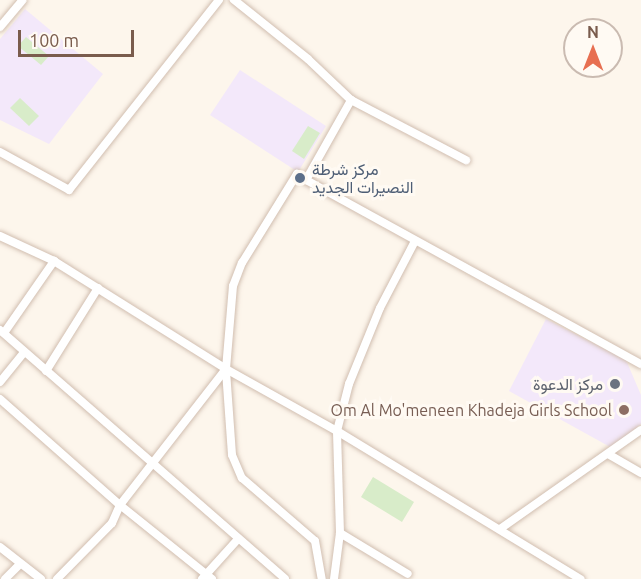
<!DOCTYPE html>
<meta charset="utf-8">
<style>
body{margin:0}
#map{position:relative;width:641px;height:579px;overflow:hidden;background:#fdf6ec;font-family:Ubuntu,Vazirmatn,sans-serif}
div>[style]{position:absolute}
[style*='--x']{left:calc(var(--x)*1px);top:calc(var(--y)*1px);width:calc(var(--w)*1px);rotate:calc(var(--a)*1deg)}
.education>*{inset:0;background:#f3e8fa}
.green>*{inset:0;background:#d8ecc9}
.roads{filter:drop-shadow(0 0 2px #d1beb0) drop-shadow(0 0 2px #d1beb0)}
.minor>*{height:8px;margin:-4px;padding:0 4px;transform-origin:4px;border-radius:4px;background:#fff}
.dots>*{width:16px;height:16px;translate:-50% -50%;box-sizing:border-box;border:3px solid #fffaf3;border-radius:50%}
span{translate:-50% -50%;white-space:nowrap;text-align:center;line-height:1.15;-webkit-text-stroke:6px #fffaf3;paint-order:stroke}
.service-label{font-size:16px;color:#4e5e75}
.left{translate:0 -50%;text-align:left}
.worship-label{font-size:16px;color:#5b616d}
.right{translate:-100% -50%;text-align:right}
.education-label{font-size:16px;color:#785e54}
.north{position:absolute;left:563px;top:18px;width:60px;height:60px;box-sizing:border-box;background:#fffaf3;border:2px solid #cabbb1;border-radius:50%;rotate:0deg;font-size:16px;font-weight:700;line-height:24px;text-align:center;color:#7a5c4d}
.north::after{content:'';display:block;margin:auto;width:21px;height:27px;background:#e76f51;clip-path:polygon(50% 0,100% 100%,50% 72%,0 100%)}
.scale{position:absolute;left:18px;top:30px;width:116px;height:27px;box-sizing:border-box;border:3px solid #7a5c4d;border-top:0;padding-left:8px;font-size:18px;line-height:21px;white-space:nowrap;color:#7a5c4d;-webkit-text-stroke:4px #fffaf3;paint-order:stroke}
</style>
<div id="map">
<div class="education">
<div style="clip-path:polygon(25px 9px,103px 74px,49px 144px,0 120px,0 39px)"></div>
<div style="clip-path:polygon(240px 70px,326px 126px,298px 172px,210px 115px)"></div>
<div style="clip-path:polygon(546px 319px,626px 360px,641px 395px,641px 424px,612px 448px,509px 391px)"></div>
</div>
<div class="green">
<div style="clip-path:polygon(26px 37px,49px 56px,41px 65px,18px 46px)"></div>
<div style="clip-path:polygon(20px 98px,39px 116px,29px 126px,10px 108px)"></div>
<div style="clip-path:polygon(308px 126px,320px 133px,304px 159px,292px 151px)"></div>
<div style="clip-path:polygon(373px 477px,414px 502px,402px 522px,361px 497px)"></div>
</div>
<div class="roads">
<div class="minor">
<div style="--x:0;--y:27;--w:35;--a:-50"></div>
<div style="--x:351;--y:100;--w:130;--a:27.6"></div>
<div style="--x:0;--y:152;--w:79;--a:28.8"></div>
<div style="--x:69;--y:190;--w:242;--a:-51.7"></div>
<div style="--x:306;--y:180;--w:382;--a:28.8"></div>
<div style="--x:0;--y:236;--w:60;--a:24.8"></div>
<div style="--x:54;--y:261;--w:203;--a:32.1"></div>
<div style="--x:226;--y:369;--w:127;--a:29.2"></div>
<div style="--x:337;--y:431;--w:285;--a:31.3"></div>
<div style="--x:0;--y:330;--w:378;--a:41.1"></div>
<div style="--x:4;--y:333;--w:88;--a:-55.2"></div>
<div style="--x:46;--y:371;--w:98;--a:-57.9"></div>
<div style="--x:226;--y:371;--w:84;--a:85.9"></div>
<div style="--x:232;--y:455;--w:25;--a:67"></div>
<div style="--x:242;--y:478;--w:96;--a:40.8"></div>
<div style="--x:315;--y:541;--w:39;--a:80"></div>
<div style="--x:0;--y:382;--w:38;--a:-51"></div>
<div style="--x:0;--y:399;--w:160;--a:41.5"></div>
<div style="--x:120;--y:505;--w:118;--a:38.8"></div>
<div style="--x:608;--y:454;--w:38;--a:30"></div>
<div style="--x:500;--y:529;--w:172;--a:-35.1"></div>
<div style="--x:340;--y:533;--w:79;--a:31.1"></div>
<div style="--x:0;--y:547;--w:52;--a:38"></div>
<div style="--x:5;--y:579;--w:20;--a:-45"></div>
<div style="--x:57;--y:579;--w:78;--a:-45.5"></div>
<div style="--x:112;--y:523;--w:20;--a:-66"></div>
<div style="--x:120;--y:505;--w:172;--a:-52.1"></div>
<div style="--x:226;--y:369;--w:83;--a:-85.2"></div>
<div style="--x:233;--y:286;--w:25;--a:-69"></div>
<div style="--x:242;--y:263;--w:105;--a:-58.3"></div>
<div style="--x:297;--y:174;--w:11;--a:34"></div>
<div style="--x:306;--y:180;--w:92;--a:-60.6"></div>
<div style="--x:351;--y:100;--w:59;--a:-136.4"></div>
<div style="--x:308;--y:59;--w:95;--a:-141.4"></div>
<div style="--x:202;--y:579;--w:54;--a:-48"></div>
<div style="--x:334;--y:579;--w:46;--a:-82.6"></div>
<div style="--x:340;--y:533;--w:102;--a:-91.7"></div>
<div style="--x:337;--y:431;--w:49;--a:-75.7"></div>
<div style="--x:349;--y:384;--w:82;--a:-67.8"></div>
<div style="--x:380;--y:308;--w:76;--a:-62.4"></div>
</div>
</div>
<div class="dots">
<div style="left:300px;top:178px;background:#5c6f8a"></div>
<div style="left:615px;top:384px;background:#6b7280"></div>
<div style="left:624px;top:410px;background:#8d6e63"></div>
</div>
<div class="service-label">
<span class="left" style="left:312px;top:178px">مركز شرطة<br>النصيرات الجديد</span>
</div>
<div class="worship-label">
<span class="right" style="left:603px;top:384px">مركز الدعوة</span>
</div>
<div class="education-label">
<span class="right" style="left:612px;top:410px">Om Al Mo'meneen Khadeja Girls School</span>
</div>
<div class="north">N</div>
<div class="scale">100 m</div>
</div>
